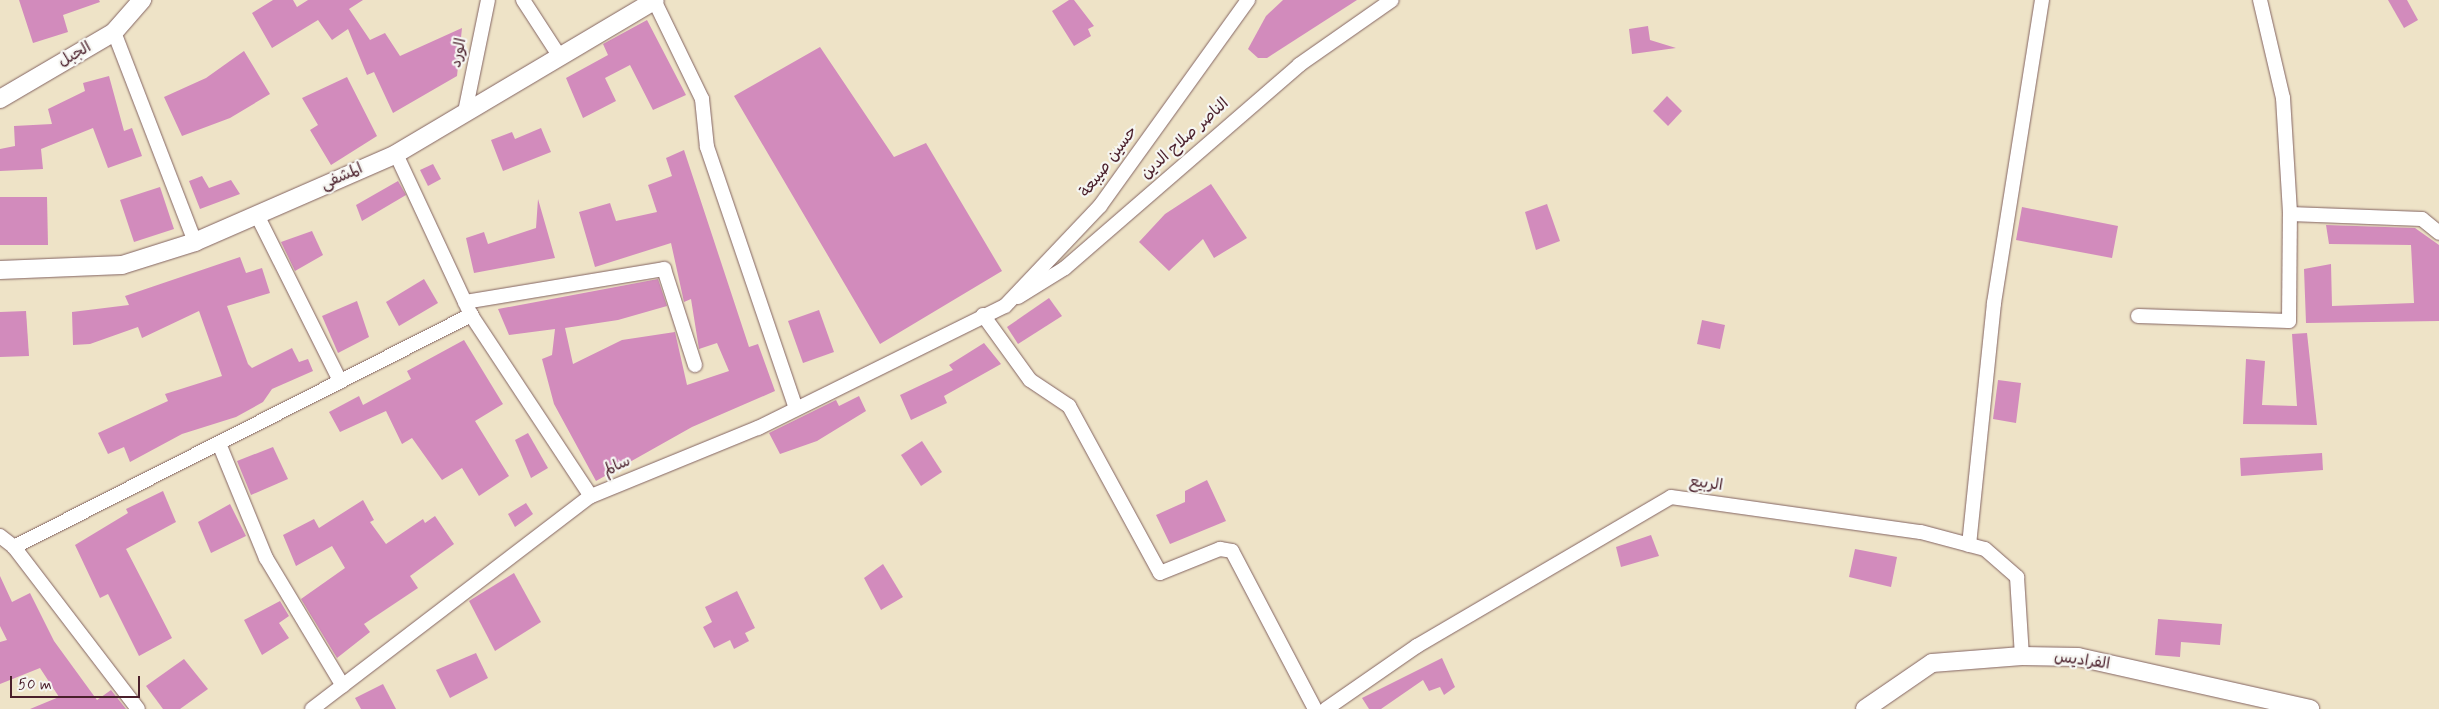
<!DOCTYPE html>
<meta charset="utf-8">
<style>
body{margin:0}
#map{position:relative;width:2439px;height:709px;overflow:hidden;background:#eee3c7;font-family:Mynerve,"Playpen Sans Arabic",sans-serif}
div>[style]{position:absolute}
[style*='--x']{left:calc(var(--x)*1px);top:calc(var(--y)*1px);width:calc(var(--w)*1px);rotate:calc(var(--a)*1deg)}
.building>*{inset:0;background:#d28bbc}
.roads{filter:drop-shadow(0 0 1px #836462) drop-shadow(0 0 1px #836462)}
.minor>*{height:14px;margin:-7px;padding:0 7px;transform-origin:7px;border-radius:7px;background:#fff}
.tertiary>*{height:18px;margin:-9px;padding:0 9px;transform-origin:9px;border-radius:9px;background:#fff}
span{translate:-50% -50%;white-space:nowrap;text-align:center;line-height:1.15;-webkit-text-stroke:4.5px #f6f6f2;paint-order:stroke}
.street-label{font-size:16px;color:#4a1f2b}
.scale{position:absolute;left:10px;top:676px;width:130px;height:22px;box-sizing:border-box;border:2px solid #4a1f2b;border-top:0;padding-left:6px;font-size:15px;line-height:18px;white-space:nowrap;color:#4a1f2b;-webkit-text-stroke:4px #f6f6f2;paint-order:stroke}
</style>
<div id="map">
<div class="building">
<div style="clip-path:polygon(19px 0,99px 0,100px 2px,63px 15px,68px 32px,33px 43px)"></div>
<div style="clip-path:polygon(273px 0,293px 0,297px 7px,308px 0,363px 0,349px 9px,370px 40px,385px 33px,400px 56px,462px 28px,457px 76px,393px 113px,374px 72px,367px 75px,348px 29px,332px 40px,318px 20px,272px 48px,252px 13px)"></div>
<div style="clip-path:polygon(1069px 0,1074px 0,1094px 26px,1088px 29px,1091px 36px,1074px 46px,1052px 11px)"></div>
<div style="clip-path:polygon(1283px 0,1357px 0,1267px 58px,1258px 58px,1248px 49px,1266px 16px)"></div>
<div style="clip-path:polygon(2388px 0,2407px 0,2418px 20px,2404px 28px)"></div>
<div style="clip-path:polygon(647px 20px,686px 95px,653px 110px,630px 65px,605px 78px,616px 101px,583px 118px,566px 78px,608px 55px,603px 44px)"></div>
<div style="clip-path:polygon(1648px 26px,1650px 40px,1676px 48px,1632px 54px,1629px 29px)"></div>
<div style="clip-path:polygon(820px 47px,894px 157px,926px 143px,1002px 271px,880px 344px,734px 96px)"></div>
<div style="clip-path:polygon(244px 51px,270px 94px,230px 118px,182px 136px,164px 97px,206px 78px)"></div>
<div style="clip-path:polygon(109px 76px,124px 131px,132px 128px,142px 156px,108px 168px,93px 128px,41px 149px,43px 169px,0 171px,0 149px,15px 146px,14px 126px,52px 124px,48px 109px,85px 91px,83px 83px)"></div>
<div style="clip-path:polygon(347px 77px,377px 136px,331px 165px,310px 130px,318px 125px,302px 98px)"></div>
<div style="clip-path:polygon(1667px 96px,1682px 111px,1668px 126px,1653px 111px)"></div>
<div style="clip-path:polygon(541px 128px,551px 152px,503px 171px,491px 140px,512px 132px,515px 139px)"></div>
<div style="clip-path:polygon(684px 150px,749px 347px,758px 344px,775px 391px,692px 427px,596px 481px,554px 404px,542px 359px,552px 355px,555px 329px,509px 335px,498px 309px,658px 279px,667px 306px,618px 320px,565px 328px,573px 364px,622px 340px,675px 332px,687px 385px,729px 371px,717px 343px,699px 349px,691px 299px,684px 302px,671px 243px,595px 267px,579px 212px,610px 203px,616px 221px,657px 212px,648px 185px,672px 176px,666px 158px)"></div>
<div style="clip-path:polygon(433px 164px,441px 179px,428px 186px,420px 170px)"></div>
<div style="clip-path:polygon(202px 176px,209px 188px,231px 180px,240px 194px,200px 209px,189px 181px)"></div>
<div style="clip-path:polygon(398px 181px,406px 195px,362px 221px,356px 205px)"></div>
<div style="clip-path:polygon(1211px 184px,1247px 238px,1214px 258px,1203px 239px,1169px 271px,1139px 242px,1165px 214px)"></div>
<div style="clip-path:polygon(160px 187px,174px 229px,134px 242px,120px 200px)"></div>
<div style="clip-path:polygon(0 197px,47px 197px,48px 245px,0 245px)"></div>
<div style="clip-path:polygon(538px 199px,555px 258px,474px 273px,466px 238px,484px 232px,488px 244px,536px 228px)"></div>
<div style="clip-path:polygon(1547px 204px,1560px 241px,1536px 250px,1525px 212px)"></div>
<div style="clip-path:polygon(2022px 207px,2118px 226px,2112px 258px,2016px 240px)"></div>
<div style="clip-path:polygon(2326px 225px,2415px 228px,2439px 245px,2439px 321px,2306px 323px,2304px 269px,2331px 264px,2332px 306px,2414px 303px,2411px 245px,2329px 244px)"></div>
<div style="clip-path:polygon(312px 231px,323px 255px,295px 271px,281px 242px)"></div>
<div style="clip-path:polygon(240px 257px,246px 273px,262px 268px,270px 293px,227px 306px,248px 364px,252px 368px,292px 348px,299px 362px,308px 359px,313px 371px,272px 389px,263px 402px,236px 417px,182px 434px,130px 462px,124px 447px,108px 454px,98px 433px,168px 401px,165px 394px,222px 376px,199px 311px,142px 338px,138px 327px,90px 344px,73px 345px,72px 312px,129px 305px,125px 296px)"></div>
<div style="clip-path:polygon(424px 279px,438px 303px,399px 326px,386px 302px)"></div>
<div style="clip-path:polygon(1049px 298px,1062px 316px,1018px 344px,1007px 327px)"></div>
<div style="clip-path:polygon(357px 301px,369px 337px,338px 353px,322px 316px)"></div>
<div style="clip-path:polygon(819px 310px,834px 352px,803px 363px,788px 321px)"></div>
<div style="clip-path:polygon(26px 311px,29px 356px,0 357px,0 312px)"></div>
<div style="clip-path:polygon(1702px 320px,1725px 325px,1720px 349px,1697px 344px)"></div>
<div style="clip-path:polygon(2307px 333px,2317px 425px,2243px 424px,2246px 359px,2265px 361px,2262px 405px,2297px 406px,2292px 334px)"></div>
<div style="clip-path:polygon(464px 340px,503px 404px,475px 421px,509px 476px,479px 496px,462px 468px,442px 480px,412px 438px,402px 444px,386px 411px,340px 432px,329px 412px,359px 396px,363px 405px,411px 379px,407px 371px)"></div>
<div style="clip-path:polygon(984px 343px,1001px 364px,944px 396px,947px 403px,911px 420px,900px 395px,953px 370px,949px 365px)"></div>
<div style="clip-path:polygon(1998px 380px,2021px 383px,2016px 423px,1993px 419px)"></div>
<div style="clip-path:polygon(859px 396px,866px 411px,817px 441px,780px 454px,769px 433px,836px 400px,839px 406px)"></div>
<div style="clip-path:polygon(528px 433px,548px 468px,531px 478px,515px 440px)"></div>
<div style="clip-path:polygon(922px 441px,942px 472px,921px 486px,901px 455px)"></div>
<div style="clip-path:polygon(273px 447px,288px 479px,251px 495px,237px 461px)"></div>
<div style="clip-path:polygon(2322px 453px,2323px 470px,2241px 476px,2240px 458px)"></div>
<div style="clip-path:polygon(1207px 480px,1226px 521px,1170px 544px,1156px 515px,1185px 502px,1185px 491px)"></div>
<div style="clip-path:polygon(163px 491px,176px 522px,126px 549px,172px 638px,139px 656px,108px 594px,100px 598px,75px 545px,128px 513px,126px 509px)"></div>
<div style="clip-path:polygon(363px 500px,374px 520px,370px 522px,386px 544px,423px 519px,425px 523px,435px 516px,454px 544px,410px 576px,418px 588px,364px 624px,370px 632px,337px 658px,301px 599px,345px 568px,332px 546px,296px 566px,283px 535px,314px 519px,319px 528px)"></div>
<div style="clip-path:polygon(526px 503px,533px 514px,515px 527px,508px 514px)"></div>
<div style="clip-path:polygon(230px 504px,246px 536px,211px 553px,198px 522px)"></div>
<div style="clip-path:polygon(1651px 535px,1659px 556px,1621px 567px,1616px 547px)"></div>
<div style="clip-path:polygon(1855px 549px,1897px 557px,1891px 587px,1849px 577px)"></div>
<div style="clip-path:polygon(883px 564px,903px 597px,881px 610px,864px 578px)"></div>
<div style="clip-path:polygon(514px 573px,541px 622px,495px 651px,469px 601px)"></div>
<div style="clip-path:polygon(0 576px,12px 602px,30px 593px,54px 641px,97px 700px,111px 690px,126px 709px,30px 709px,59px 697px,40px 668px,0 684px,0 642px,7px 640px,0 626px)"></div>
<div style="clip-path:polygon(737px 591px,755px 628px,745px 633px,749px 641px,734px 649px,730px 640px,714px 648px,703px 627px,712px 622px,705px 607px)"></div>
<div style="clip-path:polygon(280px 601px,289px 616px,279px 623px,289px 638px,262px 655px,244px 620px)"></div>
<div style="clip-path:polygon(2158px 619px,2222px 624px,2220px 645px,2181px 642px,2180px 657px,2155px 655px)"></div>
<div style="clip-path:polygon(476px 653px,488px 678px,450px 698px,436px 670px)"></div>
<div style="clip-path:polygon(1442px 658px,1455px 687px,1444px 695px,1440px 687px,1429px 691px,1423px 680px,1381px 709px,1369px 709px,1362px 698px)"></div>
<div style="clip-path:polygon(184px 659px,208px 689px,180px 709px,163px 709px,146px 686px)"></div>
<div style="clip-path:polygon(383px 684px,396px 709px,361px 709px,355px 698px)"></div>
</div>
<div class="roads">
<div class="minor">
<div style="--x:523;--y:0;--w:68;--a:57"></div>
<div style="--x:654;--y:0;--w:110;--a:64.1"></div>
<div style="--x:702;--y:99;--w:48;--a:84.1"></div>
<div style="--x:707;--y:147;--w:276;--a:71.2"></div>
<div style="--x:2260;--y:0;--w:101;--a:76.8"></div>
<div style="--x:2283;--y:98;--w:116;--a:86.5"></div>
<div style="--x:2290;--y:214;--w:132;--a:2.2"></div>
<div style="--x:2422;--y:219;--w:22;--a:39"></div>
<div style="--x:114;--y:32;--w:225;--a:68.9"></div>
<div style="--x:465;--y:112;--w:114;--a:-78.4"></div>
<div style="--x:396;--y:154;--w:178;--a:65"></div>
<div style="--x:471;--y:315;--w:217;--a:56.5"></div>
<div style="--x:257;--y:215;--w:186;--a:63.4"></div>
<div style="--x:1018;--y:297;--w:55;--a:-31.7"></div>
<div style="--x:1065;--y:268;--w:310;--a:-40.9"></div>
<div style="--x:1299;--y:65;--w:113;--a:-35"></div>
<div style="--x:465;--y:302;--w:202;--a:-9.4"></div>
<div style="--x:664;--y:269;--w:101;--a:72.1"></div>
<div style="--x:983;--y:315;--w:80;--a:54.1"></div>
<div style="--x:1030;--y:380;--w:47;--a:33.7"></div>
<div style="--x:1069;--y:406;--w:190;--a:61.4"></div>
<div style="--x:1160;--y:573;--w:65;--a:-21.8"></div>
<div style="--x:1220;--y:549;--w:12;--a:9"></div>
<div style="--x:1232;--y:551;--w:178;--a:62.3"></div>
<div style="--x:2138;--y:316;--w:151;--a:1.9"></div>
<div style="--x:2289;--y:321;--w:107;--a:-89.5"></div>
<div style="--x:220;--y:446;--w:121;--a:67.7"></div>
<div style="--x:266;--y:558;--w:149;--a:59"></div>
<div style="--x:0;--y:536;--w:18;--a:38"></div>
<div style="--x:14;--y:547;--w:204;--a:52.6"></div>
<div style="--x:1969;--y:545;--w:243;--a:-84.1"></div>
<div style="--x:1994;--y:303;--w:307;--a:-81"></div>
<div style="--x:14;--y:547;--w:513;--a:-26.92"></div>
<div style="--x:312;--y:709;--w:351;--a:-37.4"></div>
<div style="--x:591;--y:496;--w:180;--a:-22.2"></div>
<div style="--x:758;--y:428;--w:275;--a:-26.3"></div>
<div style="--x:1005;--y:306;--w:138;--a:-46.5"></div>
<div style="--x:1100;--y:206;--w:254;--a:-54.3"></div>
<div style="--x:1326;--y:709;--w:111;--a:-34.7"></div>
<div style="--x:1417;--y:646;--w:294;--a:-30.4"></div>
<div style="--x:1671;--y:497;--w:252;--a:8"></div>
<div style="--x:1921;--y:532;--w:66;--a:14.9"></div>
<div style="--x:1985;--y:549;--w:43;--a:41.2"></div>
<div style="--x:2017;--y:577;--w:79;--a:86.4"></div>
</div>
<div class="tertiary">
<div style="--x:0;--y:99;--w:132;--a:-30.4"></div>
<div style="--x:114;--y:32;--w:43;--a:-48.8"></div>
<div style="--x:0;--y:270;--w:122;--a:-2.3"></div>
<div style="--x:122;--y:265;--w:77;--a:-17.5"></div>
<div style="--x:195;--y:242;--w:219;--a:-23.6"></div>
<div style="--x:396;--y:154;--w:301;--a:-30.7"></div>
<div style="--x:1865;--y:709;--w:81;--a:-34.5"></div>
<div style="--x:1932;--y:663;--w:90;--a:-4.4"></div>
<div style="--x:2022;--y:656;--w:56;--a:1"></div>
<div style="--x:2078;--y:657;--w:238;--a:12.6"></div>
</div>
</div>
<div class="street-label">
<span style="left:459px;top:53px;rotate:-79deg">الورد</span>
<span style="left:75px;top:55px;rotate:-30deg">الجبل</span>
<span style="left:1185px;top:139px;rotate:-42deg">الناصر صلاح الدين</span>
<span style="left:1109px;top:162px;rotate:-53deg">حسين صيبعة</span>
<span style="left:342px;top:177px;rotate:-24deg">المشفى</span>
<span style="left:617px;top:466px;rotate:-22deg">سالم</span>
<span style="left:1706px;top:484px;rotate:8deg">الربيع</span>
<span style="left:2082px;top:661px;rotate:8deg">الفراديس</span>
</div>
<div class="scale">50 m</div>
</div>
